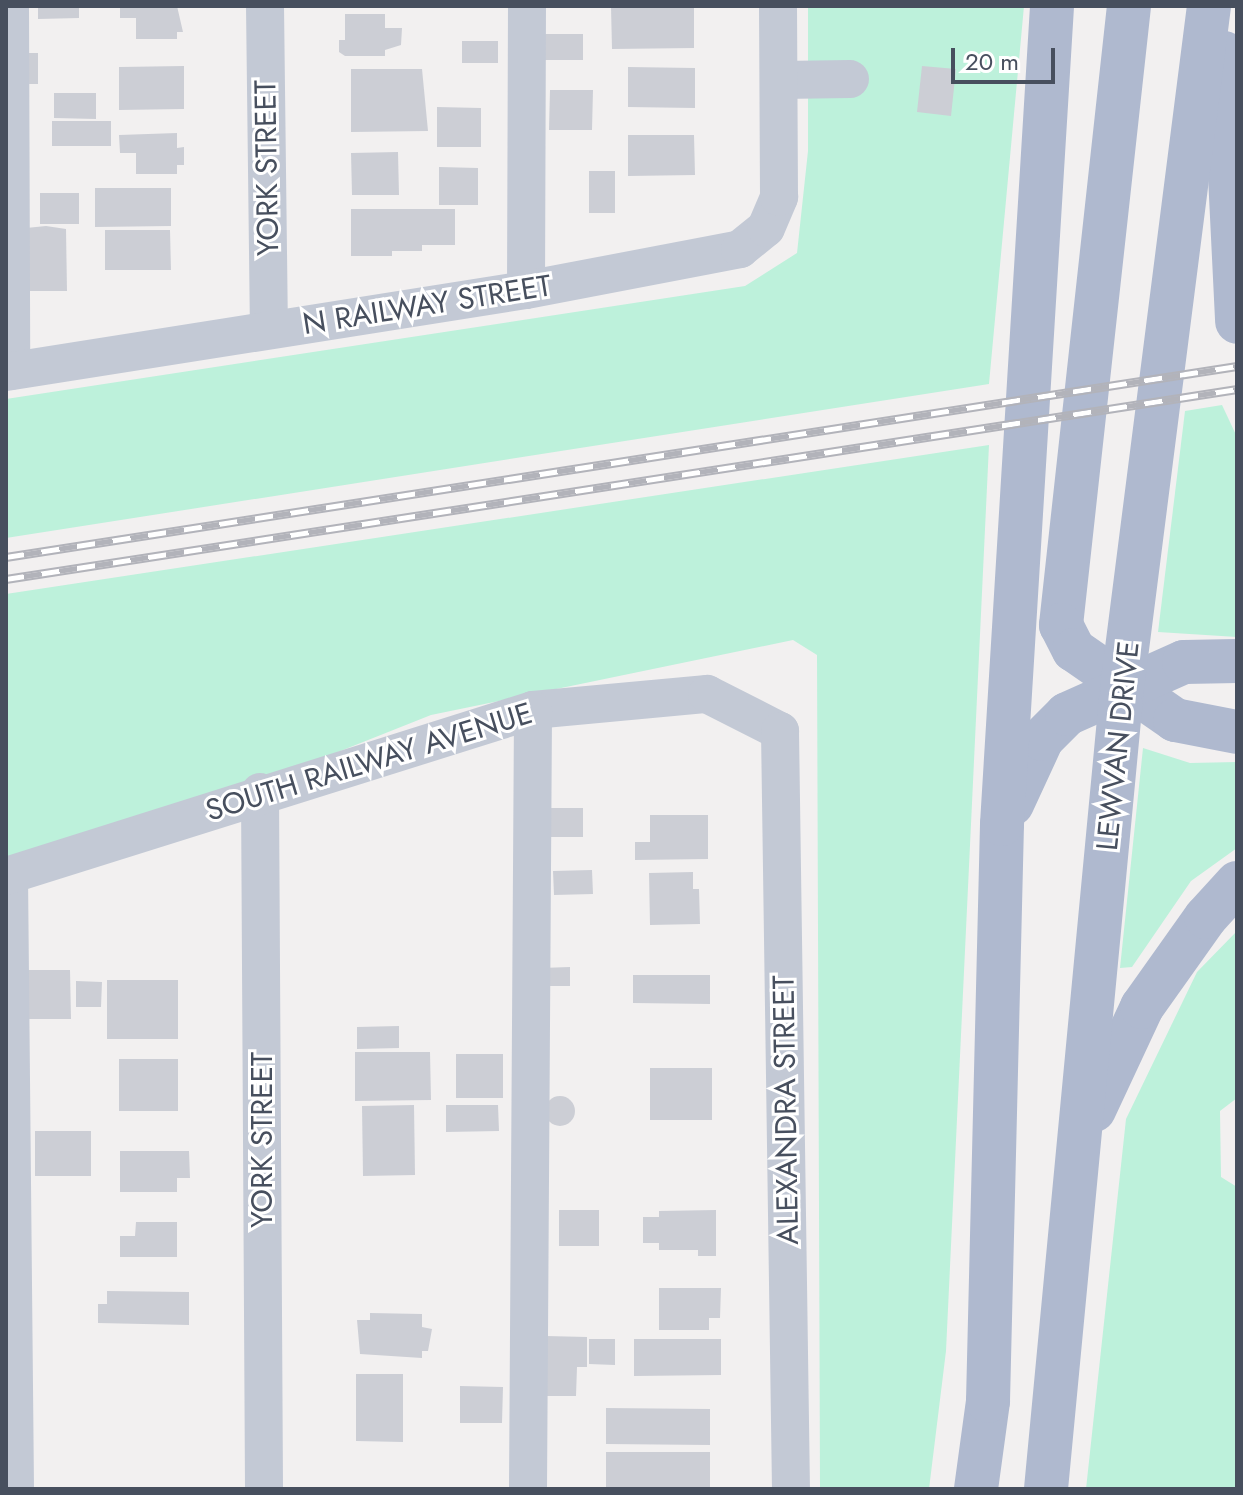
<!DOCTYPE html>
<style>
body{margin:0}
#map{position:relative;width:1243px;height:1495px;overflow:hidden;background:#f2f0f0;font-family:Jost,sans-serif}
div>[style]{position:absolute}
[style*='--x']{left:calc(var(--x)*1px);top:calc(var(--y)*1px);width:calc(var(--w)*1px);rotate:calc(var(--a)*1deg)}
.green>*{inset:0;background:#bdf1db}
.building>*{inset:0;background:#ccced5}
.round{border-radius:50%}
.minor>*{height:38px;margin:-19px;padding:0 19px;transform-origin:19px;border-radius:19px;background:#c3c9d5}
.major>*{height:44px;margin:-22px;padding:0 22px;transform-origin:22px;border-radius:22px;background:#afb9cf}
.rail>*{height:9px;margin-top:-4.5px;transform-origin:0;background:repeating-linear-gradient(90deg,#fff 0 18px,#b2b3ba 0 36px);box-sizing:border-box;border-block:2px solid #b2b3ba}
span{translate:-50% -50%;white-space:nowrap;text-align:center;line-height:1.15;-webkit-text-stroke:6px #fff;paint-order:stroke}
.street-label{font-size:30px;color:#474f5e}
.frame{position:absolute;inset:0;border:8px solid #474f5e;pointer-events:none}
.scale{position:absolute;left:951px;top:48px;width:104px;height:36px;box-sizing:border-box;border:4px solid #474f5e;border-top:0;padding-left:10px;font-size:24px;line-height:28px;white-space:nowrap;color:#474f5e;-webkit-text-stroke:6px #fff;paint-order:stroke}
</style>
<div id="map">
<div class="green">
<div style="clip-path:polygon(808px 6px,1024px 6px,989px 384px,6px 538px,6px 399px,745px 286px,797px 253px,808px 151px)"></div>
<div style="clip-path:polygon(1222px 405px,1237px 437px,1237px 637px,1158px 632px,1185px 411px)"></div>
<div style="clip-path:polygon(989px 445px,946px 1351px,929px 1489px,820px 1489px,817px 655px,793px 640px,431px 715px,265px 781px,6px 865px,6px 594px)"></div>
<div style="clip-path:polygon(1143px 748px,1190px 763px,1237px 762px,1237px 848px,1191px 881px,1132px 967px,1120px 968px)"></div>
<div style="clip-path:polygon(1237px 931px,1237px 1098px,1220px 1111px,1221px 1177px,1237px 1187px,1237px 1489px,1086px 1489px,1126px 1119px,1197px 972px)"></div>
</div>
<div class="building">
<div style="clip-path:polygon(38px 6px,79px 6px,79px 18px,38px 19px)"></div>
<div style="clip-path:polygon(120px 6px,177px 6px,183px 32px,177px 32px,177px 39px,136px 39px,136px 18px,120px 18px)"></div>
<div style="clip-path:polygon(694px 6px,694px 48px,612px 49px,611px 7px)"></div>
<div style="clip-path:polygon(345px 14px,385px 14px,385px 28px,402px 28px,401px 45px,385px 50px,385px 56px,345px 56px,339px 52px,339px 40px,345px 40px)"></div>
<div style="clip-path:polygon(544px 34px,583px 34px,583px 60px,544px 60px)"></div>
<div style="clip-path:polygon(462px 41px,498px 41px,498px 63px,462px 63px)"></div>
<div style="clip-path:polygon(19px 53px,38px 53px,38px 84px,26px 84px)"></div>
<div style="clip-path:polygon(184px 66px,184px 109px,119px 110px,119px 67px)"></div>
<div style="clip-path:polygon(922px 66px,956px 69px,951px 116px,917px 112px)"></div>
<div style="clip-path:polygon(628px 67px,695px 68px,695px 108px,628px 107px)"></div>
<div style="clip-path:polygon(351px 69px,422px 69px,428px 131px,351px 132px)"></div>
<div style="clip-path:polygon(550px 90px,593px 90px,592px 130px,549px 130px)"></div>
<div style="clip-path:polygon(54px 93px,96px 93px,96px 119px,54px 118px)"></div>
<div style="clip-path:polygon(437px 107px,481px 108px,481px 147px,437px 147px)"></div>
<div style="clip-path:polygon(52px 121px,111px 121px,111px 146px,52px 146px)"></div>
<div style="clip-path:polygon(177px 133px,177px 148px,184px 147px,184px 165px,177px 165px,177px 174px,136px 174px,136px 153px,120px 153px,119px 135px)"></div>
<div style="clip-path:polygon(628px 135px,694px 135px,695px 175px,628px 176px)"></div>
<div style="clip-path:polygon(398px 152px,399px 195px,352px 195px,351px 153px)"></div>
<div style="clip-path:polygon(439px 167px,478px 168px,478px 205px,439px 205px)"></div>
<div style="clip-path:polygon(589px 171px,615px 171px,615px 213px,589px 213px)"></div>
<div style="clip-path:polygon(95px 188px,171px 188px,171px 226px,95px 227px)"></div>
<div style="clip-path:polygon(40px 193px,79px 193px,79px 224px,40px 224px)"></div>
<div style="clip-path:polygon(351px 209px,455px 209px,455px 245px,422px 245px,422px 251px,392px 251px,392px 256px,351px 256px)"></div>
<div style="clip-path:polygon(46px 226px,66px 229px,67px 291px,16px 291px,16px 229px)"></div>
<div style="clip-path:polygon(105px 230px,170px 230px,171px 270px,105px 270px)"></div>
<div style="clip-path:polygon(548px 808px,583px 808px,583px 837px,548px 837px)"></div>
<div style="clip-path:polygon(650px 815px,708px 815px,708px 859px,635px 860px,635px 842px,650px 842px)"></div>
<div style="clip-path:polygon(592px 870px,593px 894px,554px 895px,553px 871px)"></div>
<div style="clip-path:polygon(693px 872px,693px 889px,699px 889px,700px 924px,650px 925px,649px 873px)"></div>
<div style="clip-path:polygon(570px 967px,570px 986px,541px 986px,541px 968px)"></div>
<div style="clip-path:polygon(27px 970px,70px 970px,71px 1019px,28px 1019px)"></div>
<div style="clip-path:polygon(633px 975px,710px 975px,710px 1004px,633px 1003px)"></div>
<div style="clip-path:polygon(107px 980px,178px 980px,178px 1039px,107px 1039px)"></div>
<div style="clip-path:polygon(76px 981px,102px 982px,101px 1007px,76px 1007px)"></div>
<div style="clip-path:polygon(399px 1026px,399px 1048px,357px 1049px,357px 1027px)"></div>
<div style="clip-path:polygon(355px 1052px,430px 1052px,431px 1100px,355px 1101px)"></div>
<div style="clip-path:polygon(456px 1054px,503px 1054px,503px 1098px,456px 1098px)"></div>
<div style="clip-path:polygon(119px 1059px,178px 1059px,178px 1111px,119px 1111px)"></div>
<div style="clip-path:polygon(650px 1068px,712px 1068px,712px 1120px,650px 1120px)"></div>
<div class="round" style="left:545px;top:1096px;width:30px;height:30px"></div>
<div style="clip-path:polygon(414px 1105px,415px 1175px,363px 1176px,362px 1106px)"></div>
<div style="clip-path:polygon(446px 1105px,498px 1105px,499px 1131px,446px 1132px)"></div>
<div style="clip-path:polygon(35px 1131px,91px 1131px,91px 1176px,35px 1176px)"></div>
<div style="clip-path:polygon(120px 1151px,189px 1151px,190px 1178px,177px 1178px,177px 1192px,120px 1192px)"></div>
<div style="clip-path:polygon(559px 1210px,599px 1210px,599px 1246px,559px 1246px)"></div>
<div style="clip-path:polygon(716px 1210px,716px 1256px,698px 1256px,698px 1250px,659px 1250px,659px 1243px,643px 1243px,643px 1217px,659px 1217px,659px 1211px)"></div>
<div style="clip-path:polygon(136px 1222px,177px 1222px,177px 1257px,120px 1257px,120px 1236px,135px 1236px)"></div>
<div style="clip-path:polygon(659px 1288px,721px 1288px,720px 1318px,709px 1318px,709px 1330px,659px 1330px)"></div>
<div style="clip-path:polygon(107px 1291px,189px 1292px,189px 1325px,98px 1323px,98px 1304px,107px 1304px)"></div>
<div style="clip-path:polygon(370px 1313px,422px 1314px,422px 1327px,432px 1329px,428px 1351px,422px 1351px,422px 1358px,360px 1354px,357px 1320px,370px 1320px)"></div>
<div style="clip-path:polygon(546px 1336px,587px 1337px,587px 1367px,577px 1367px,576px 1396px,544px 1396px)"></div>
<div style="clip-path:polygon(589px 1339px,615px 1339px,615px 1365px,589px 1364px)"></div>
<div style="clip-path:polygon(634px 1339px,721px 1339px,721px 1375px,634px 1376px)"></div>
<div style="clip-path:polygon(356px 1374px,403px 1374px,403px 1442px,356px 1441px)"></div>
<div style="clip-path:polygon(460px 1386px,503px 1387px,502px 1423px,460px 1423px)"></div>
<div style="clip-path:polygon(606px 1408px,710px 1409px,710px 1445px,606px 1444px)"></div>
<div style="clip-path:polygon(606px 1452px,710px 1452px,710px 1488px,606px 1488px)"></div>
</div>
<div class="minor">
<div style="--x:10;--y:6;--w:365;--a:89.8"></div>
<div style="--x:265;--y:6;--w:324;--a:89.3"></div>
<div style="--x:781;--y:80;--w:69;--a:-0.8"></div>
<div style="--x:526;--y:290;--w:284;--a:-89.8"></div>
<div style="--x:6;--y:372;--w:526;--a:-8.96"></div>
<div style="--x:526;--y:290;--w:218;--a:-10.8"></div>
<div style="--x:740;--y:249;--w:33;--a:-39"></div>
<div style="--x:766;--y:228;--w:34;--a:-67"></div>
<div style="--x:779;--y:197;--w:191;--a:-90.3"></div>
<div style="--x:260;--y:792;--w:697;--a:89.67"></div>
<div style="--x:9;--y:875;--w:614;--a:89.44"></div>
<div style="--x:6;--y:876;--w:553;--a:-17.48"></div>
<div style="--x:533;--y:710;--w:175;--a:-5.3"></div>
<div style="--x:707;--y:694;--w:82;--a:26.9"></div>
<div style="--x:780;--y:731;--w:758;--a:89.17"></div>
<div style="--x:528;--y:1489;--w:779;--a:-89.63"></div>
</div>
<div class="major">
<div style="--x:1129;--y:6;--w:623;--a:96.27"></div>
<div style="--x:1061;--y:625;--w:28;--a:63"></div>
<div style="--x:1074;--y:650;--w:123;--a:34.7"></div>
<div style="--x:1175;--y:720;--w:63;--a:11"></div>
<div style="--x:1224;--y:53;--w:269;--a:87.2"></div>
<div style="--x:1012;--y:804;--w:72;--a:-65.2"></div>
<div style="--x:1042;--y:739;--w:35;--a:-45"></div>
<div style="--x:1067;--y:714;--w:128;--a:-24"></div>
<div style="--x:1184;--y:662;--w:53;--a:-1.1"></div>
<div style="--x:1094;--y:1110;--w:114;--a:-65"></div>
<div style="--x:1142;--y:1007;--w:110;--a:-54.6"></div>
<div style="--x:1206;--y:917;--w:46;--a:-47.6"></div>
<div style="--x:976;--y:1489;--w:89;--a:-82.2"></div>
<div style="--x:988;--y:1401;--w:577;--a:-88.61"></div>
<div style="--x:1002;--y:824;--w:820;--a:-86.5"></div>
<div style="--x:1046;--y:1489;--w:805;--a:-84.58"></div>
<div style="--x:1122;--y:688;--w:688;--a:-82.73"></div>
</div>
<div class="rail">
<div style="--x:6;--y:557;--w:1246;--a:-8.82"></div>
<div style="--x:6;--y:579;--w:1246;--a:-8.77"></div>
</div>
<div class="street-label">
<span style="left:267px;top:168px;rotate:-91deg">YORK STREET</span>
<span style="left:427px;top:305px;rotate:-9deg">N RAILWAY STREET</span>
<span style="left:1118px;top:746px;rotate:-84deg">LEWVAN DRIVE</span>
<span style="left:369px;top:762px;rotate:-17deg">SOUTH RAILWAY AVENUE</span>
<span style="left:786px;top:1110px;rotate:-91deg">ALEXANDRA STREET</span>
<span style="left:262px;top:1140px;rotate:-90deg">YORK STREET</span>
</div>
<div class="frame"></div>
<div class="scale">20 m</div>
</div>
